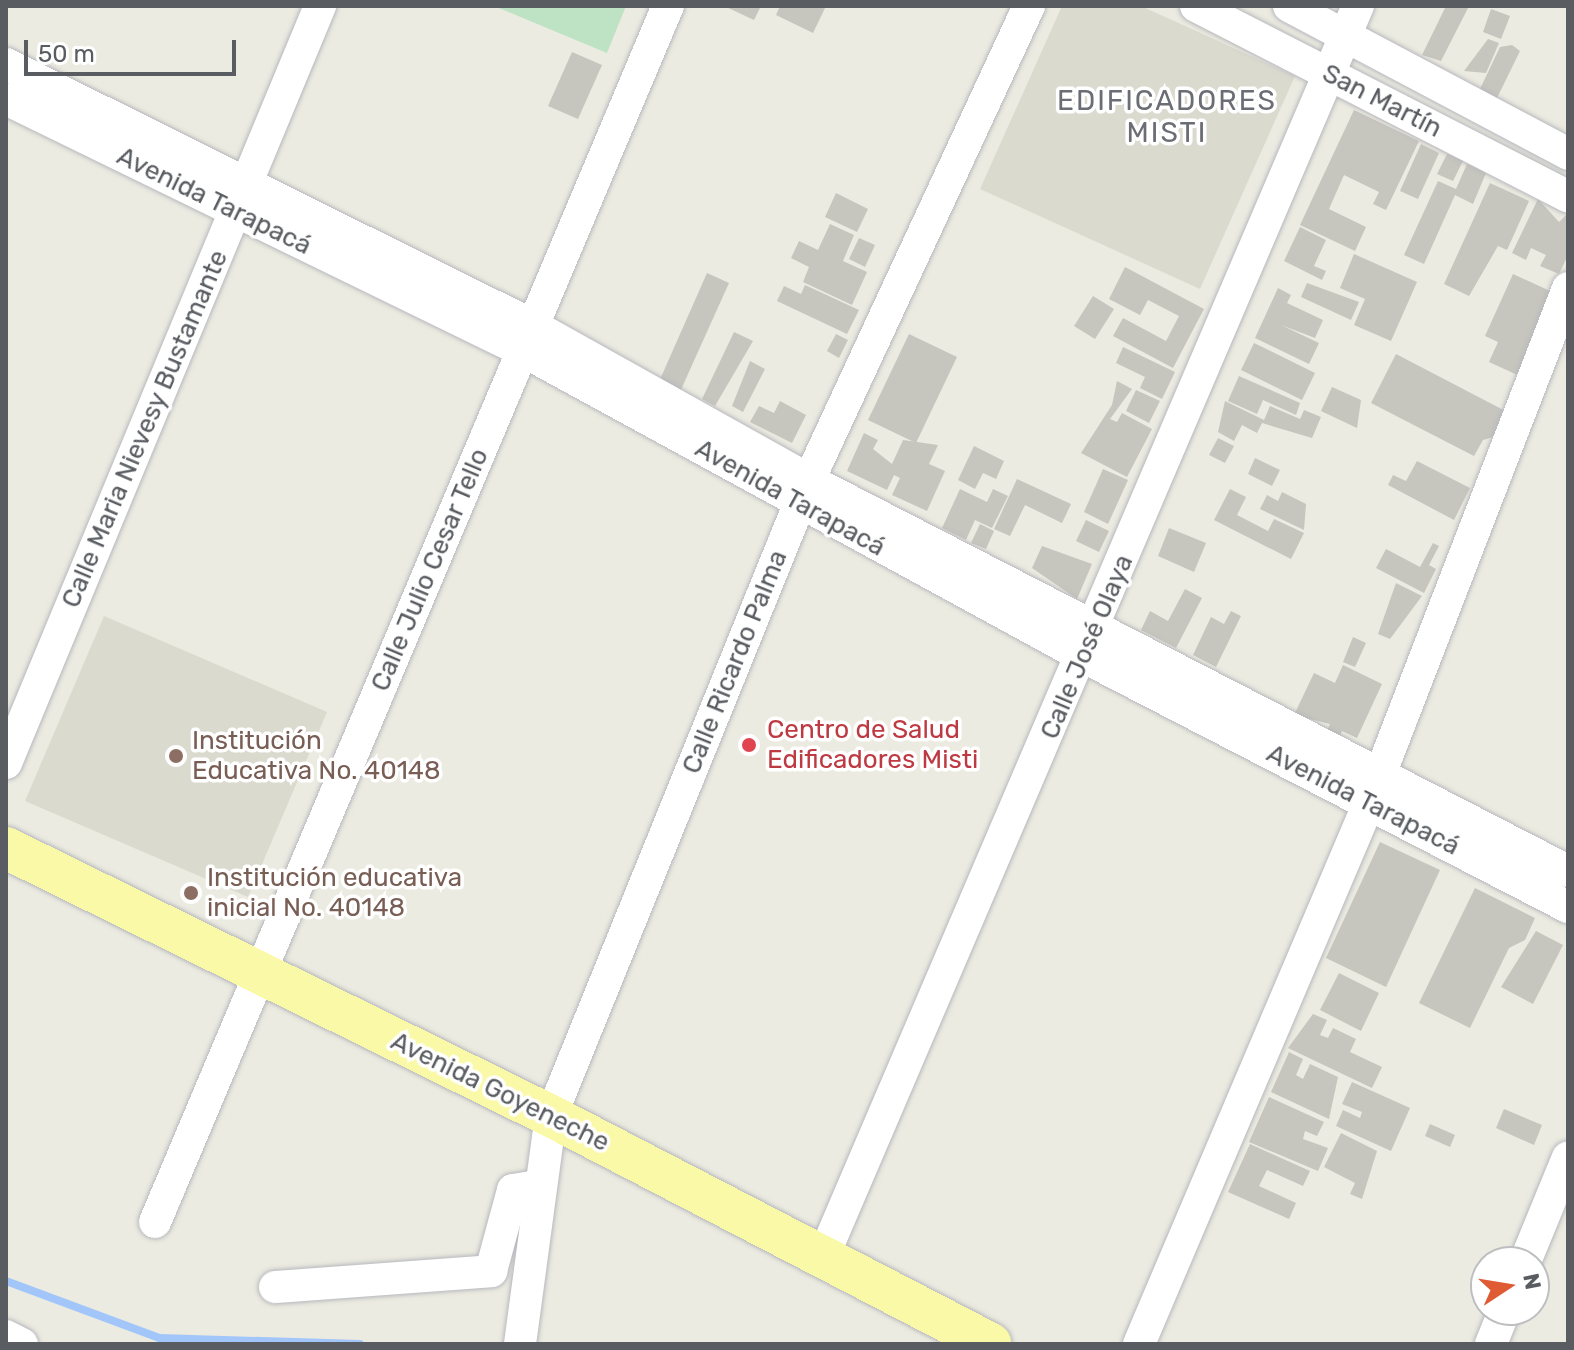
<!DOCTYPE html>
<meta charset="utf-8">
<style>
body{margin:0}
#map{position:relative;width:1574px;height:1350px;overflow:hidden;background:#ecebe1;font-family:Rubik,sans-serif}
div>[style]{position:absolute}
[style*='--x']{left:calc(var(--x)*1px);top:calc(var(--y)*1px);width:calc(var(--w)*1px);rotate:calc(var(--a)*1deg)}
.education>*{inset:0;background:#dbdacf}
.green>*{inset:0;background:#bee2c4}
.stream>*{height:8px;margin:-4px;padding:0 4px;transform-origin:4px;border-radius:4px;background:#a2c6fa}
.building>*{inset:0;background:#c6c5be}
.roads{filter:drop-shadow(0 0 2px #b6b8bd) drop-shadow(0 0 2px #b6b8bd)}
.minor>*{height:32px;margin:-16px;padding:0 16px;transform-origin:16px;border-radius:16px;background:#fff}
.major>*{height:42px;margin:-21px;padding:0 21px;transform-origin:21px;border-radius:21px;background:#faf9a7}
.dots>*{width:22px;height:22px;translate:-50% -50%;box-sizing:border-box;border:4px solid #fff;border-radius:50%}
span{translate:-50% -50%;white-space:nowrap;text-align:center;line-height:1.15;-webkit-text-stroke:7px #fff;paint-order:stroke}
.street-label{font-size:26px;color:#595c61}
.health-label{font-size:26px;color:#be3a42}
.left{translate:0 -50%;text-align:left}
.education-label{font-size:26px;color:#785e54}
.neighbourhood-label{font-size:28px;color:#6a6d73;letter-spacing:2px}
.frame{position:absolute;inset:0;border:8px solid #595c61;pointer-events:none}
.north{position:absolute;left:1470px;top:1246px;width:80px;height:80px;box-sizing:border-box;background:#fff;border:2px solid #bdbec0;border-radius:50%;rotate:78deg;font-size:22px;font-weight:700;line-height:32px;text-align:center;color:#595c61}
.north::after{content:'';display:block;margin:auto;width:28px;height:36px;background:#df5b34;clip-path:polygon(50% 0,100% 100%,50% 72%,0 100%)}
.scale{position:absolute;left:24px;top:40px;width:212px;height:36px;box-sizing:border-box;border:4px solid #595c61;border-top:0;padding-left:10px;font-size:24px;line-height:28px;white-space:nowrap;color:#595c61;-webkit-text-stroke:6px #fff;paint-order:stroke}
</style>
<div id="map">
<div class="education">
<div style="clip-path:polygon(1062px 6px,1141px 6px,1295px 76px,1200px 289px,980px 189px)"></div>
<div style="clip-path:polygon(104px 616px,327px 712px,248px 897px,25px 801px)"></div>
</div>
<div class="green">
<div style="clip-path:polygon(494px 6px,626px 6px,607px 53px)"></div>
</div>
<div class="stream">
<div style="--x:6;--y:1281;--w:163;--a:20.4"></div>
<div style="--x:159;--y:1338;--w:201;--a:1.7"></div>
</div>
<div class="building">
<div style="clip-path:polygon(724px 6px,761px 6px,754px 20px)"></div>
<div style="clip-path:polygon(780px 6px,826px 6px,813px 33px,776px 15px)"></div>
<div style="clip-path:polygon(1446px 6px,1469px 6px,1441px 61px,1422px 55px)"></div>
<div style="clip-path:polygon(1491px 9px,1510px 16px,1501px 39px,1483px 32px)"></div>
<div style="clip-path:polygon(1488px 39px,1499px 43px,1486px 73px,1464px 71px)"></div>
<div style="clip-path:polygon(1512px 45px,1520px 51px,1497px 98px,1480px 89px,1500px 47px)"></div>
<div style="clip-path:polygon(572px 52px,602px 65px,578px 119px,548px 106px)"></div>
<div style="clip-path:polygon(1354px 110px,1419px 141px,1386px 210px,1373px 204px,1379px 192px,1344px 175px,1329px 209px,1366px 227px,1355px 251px,1300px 225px)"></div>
<div style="clip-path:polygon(1421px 144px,1439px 153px,1418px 199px,1400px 191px)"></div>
<div style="clip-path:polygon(1447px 154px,1463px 161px,1453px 181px,1437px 174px)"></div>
<div style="clip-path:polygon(1467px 164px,1486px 173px,1473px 204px,1455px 195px,1424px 264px,1404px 255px,1438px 181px,1456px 189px)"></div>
<div style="clip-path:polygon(1490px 183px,1529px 201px,1507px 250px,1498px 246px,1469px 296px,1444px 284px)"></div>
<div style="clip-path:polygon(836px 193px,868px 209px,857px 232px,825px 217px)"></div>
<div style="clip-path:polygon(1538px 199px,1559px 222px,1568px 213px,1568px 255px,1559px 274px,1540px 266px,1546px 255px,1531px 248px,1526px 260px,1512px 253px)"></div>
<div style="clip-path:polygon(830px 224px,854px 235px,843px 261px,867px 272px,852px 305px,803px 282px,809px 267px,791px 258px,799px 241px,818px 250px)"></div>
<div style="clip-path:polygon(1300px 227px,1326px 240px,1314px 266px,1326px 271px,1322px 280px,1284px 261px)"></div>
<div style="clip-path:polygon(859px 238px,875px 245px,865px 267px,849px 259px)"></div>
<div style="clip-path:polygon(1354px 254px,1417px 282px,1391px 341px,1354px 325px,1365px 299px,1340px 288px)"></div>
<div style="clip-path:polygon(1125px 267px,1204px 309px,1173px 368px,1113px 336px,1123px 318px,1166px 341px,1179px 316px,1148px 300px,1140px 315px,1109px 299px)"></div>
<div style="clip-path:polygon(707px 273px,729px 283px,679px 394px,658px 384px)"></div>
<div style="clip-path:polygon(1513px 274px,1561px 296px,1524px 378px,1489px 362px,1498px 342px,1485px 336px)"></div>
<div style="clip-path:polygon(1307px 283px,1359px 302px,1351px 320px,1301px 297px)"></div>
<div style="clip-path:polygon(805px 285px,859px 310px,847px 334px,777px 301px,784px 286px,801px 294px)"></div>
<div style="clip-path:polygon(1278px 288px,1291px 295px,1287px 303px,1323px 320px,1315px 338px,1281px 325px,1319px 343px,1309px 364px,1255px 338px)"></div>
<div style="clip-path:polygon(1093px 296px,1114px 309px,1095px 339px,1074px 326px)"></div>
<div style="clip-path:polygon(734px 332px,753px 341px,715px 406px,702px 399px)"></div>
<div style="clip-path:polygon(836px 334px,848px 340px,839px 358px,827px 351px)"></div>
<div style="clip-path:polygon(909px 334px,957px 357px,916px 443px,868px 420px)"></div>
<div style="clip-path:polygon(1254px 343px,1315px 373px,1302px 400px,1241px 370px)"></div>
<div style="clip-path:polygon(1123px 347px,1175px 372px,1162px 399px,1140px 388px,1145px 377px,1116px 363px)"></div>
<div style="clip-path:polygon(1396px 354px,1513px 415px,1503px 434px,1483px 440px,1474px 456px,1371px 403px)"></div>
<div style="clip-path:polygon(750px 361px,765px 369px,743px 412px,732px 406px)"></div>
<div style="clip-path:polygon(1239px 376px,1300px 403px,1296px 415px,1263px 400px,1257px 414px,1228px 401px)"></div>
<div style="clip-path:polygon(1117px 381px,1132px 389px,1110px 419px,1117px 422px,1122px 413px,1152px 429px,1127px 477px,1081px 453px,1112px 405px)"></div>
<div style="clip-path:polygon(1332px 387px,1361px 400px,1357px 428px,1321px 411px)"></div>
<div style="clip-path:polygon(1136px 390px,1160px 401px,1149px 423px,1126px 411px)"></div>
<div style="clip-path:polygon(780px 401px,806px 415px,792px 443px,750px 422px,759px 406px,774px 413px)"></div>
<div style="clip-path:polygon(1225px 401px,1264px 420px,1270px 406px,1300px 419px,1304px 410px,1321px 417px,1312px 438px,1262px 423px,1257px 433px,1242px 425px,1234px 441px,1218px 432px)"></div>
<div style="clip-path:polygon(864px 433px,878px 440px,873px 449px,892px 464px,903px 440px,938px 445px,929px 464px,945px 471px,927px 511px,892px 495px,900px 478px,894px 475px,887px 490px,847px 471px)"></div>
<div style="clip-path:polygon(1218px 438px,1234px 446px,1225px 463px,1209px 455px)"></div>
<div style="clip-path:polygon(974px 446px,1004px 461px,996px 479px,983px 473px,975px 489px,958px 480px)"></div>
<div style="clip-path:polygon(1255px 458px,1280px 470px,1272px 486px,1248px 474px)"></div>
<div style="clip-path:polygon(1417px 461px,1470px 488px,1454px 520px,1388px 485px,1393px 475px,1406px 481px)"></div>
<div style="clip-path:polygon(1103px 469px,1128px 480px,1108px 524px,1084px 512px)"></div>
<div style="clip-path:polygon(1017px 479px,1071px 504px,1062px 523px,1025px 505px,1010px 536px,994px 529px)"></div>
<div style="clip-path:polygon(960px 489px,987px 502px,993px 489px,1008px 496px,992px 528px,975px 520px,966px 540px,942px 528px)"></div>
<div style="clip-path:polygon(1230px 489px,1246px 497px,1237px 515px,1268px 531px,1274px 519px,1304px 533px,1291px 559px,1214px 520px)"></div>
<div style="clip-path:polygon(1282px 492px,1306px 504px,1304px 530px,1260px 509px,1267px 495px,1278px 501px)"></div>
<div style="clip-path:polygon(1086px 520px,1109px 531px,1099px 552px,1076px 541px)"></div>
<div style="clip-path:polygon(980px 524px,994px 531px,986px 549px,971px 543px)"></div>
<div style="clip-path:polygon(1169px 528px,1206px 543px,1194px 572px,1158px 556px)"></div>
<div style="clip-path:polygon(1433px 543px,1439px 546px,1429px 565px,1436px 569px,1424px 593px,1376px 568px,1386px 549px,1420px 567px)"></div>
<div style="clip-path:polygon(1042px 546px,1092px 564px,1077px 599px,1032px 568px)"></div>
<div style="clip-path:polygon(1396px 583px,1422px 596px,1390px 639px,1378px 634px)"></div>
<div style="clip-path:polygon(1185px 589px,1202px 598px,1176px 648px,1141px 630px,1150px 611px,1168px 621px)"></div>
<div style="clip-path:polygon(1231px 611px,1241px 616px,1216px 667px,1193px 655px,1211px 617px,1224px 624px)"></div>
<div style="clip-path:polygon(1353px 637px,1366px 643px,1355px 667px,1343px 662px)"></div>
<div style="clip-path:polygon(1343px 665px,1382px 684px,1357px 738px,1342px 731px,1338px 740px,1326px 734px,1330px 724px,1294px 715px,1314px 673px,1335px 683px)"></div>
<div style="clip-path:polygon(1380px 842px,1440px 870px,1386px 987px,1326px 958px)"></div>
<div style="clip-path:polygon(1475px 888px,1535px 918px,1525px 940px,1509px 948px,1470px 1028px,1419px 1003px)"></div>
<div style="clip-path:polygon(1536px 931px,1563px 945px,1533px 1004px,1501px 987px)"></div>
<div style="clip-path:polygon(1339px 973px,1379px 993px,1361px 1031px,1320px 1010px)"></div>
<div style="clip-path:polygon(1313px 1014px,1327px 1020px,1320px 1035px,1328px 1038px,1333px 1028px,1356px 1039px,1350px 1052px,1382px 1067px,1372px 1088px,1288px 1048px)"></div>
<div style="clip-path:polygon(1289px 1052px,1303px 1059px,1296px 1075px,1303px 1079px,1310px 1064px,1338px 1077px,1329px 1119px,1271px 1092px)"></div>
<div style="clip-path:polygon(1352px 1082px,1410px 1108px,1391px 1151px,1336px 1126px,1343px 1110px,1360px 1118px,1362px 1112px,1342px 1104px)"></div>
<div style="clip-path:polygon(1269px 1097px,1324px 1122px,1317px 1136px,1305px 1131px,1303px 1139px,1328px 1148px,1318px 1171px,1249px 1142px)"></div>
<div style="clip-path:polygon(1504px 1109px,1542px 1125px,1534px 1145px,1496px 1128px)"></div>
<div style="clip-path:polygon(1430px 1124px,1455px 1135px,1450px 1147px,1425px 1136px)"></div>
<div style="clip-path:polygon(1341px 1133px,1377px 1151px,1362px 1199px,1350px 1194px,1355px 1183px,1324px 1167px)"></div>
<div style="clip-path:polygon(1250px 1144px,1310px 1171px,1303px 1186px,1267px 1170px,1259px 1186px,1296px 1203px,1289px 1219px,1228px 1192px)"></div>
</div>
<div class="roads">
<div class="minor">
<div style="--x:1196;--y:6;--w:418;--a:27.1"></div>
<div style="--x:1289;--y:6;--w:316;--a:27.9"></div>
<div style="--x:6;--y:64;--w:589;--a:26.39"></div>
<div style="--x:534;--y:326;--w:315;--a:29.2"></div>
<div style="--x:809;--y:480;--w:854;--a:27.26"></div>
<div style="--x:6;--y:99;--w:575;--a:25.99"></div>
<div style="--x:523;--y:351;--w:639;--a:28.61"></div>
<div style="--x:1084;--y:657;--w:545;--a:27.32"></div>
<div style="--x:6;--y:763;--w:820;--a:-67.47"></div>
<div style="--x:155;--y:1222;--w:1320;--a:-67.13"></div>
<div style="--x:823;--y:1257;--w:1361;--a:-66.85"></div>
<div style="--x:1525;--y:1262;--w:113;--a:-67.7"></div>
<div style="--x:275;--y:1287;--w:217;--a:-4.2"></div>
<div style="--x:491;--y:1271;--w:84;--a:-74.8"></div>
<div style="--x:513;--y:1190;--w:25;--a:-9"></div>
<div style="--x:6;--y:1336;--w:18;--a:27"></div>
<div style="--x:520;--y:1344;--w:230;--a:-82.3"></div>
<div style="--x:551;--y:1116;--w:686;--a:-67.92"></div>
<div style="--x:809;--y:480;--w:523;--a:-65.1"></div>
<div style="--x:1139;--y:1344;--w:588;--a:-66.97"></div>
<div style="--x:1369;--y:803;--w:552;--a:-68.87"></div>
<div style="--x:1491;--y:1344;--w:37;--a:-68"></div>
</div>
<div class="major">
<div style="--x:6;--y:848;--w:607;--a:26.19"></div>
<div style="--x:551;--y:1116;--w:495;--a:27.4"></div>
</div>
</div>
<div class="dots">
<div style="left:749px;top:745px;background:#e0444e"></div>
<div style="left:176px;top:756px;background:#8d6e63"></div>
<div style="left:191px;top:893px;background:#8d6e63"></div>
</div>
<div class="street-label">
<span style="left:1382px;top:101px;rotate:27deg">San Martín</span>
<span style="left:214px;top:201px;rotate:26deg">Avenida Tarapacá</span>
<span style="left:145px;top:429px;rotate:-67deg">Calle Maria Nievesy Bustamante</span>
<span style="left:790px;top:498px;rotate:29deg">Avenida Tarapacá</span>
<span style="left:430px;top:570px;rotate:-67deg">Calle Julio Cesar Tello</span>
<span style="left:1087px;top:647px;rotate:-67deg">Calle José Olaya</span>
<span style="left:735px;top:662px;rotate:-68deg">Calle Ricardo Palma</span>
<span style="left:1363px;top:800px;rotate:27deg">Avenida Tarapacá</span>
<span style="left:500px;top:1092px;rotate:26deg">Avenida Goyeneche</span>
</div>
<div class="health-label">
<span class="left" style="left:767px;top:745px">Centro de Salud<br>Edificadores Misti</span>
</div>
<div class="education-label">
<span class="left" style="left:192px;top:756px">Institución<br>Educativa No. 40148</span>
<span class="left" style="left:207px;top:893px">Institución educativa<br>inicial No. 40148</span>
</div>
<div class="neighbourhood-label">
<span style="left:1167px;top:117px">EDIFICADORES<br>MISTI</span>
</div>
<div class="frame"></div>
<div class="north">N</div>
<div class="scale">50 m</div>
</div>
